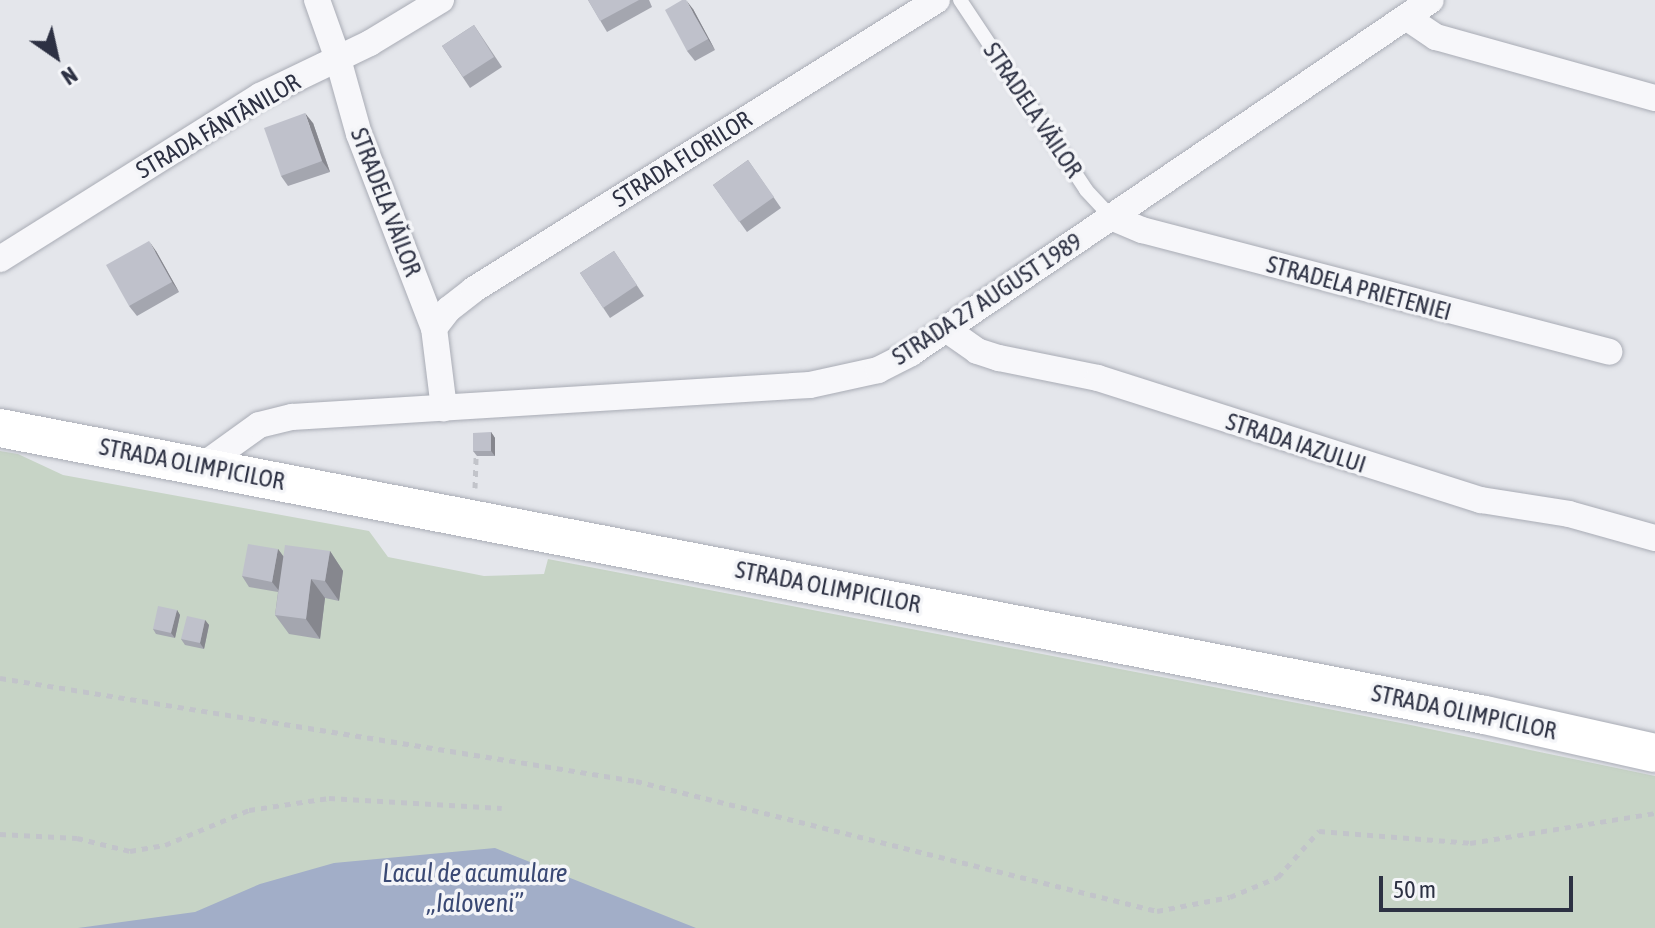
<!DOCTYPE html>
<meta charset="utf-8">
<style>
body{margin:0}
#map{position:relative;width:1655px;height:928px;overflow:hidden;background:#e4e6eb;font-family:"Asap Condensed",sans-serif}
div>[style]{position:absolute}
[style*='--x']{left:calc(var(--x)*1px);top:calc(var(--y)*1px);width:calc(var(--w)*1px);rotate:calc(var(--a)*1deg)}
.green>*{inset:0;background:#c7d4c6}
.water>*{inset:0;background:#a2aec8}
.path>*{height:5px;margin-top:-2.5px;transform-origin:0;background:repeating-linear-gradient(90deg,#c2c4ca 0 6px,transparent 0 12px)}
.roads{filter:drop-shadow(0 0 2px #a9acb5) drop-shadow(0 0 2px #a9acb5)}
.lane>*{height:14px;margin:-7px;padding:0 7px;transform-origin:7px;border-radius:7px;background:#f7f7fa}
.street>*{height:26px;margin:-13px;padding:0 13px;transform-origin:13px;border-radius:13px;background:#f7f7fa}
.secondary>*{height:38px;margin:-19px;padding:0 19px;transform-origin:19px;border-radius:19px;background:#fff}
.wall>*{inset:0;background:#a4a6af}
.shaded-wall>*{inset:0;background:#86878e}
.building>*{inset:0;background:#bfc1cb}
span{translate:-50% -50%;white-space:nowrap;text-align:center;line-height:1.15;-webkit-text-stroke:7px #f4f5f8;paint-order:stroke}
.street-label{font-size:24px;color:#2d3143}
.water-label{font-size:26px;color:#3a4974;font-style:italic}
.north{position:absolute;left:16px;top:16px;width:80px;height:80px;-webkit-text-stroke:6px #f4f5f8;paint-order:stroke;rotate:146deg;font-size:22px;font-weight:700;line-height:32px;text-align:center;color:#2d3143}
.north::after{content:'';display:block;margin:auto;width:28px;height:36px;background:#2d3143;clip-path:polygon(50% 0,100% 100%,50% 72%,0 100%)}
.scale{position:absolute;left:1379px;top:876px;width:194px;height:36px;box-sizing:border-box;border:4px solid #2d3143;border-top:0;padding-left:10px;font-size:24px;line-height:28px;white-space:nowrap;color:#2d3143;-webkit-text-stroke:6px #f4f5f8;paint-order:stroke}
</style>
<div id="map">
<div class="green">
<div style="clip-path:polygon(0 451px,18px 454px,63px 475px,369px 531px,388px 557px,484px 576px,544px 574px,548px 559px,1406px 724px,1655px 776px,1655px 928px,0 928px)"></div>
</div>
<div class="water">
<div style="clip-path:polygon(495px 848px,696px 928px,78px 928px,195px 912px,260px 884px,334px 863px)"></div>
</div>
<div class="path">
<div style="--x:475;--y:488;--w:38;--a:-88"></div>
<div style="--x:0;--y:678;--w:644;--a:9.2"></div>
<div style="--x:636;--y:781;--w:537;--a:14.01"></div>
<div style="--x:1157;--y:911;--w:74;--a:-10.9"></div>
<div style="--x:1230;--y:897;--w:52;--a:-22.6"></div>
<div style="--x:1278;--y:877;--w:62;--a:-48.3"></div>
<div style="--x:1319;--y:831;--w:151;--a:4.5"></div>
<div style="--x:1470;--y:843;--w:187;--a:-9.2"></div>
<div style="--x:0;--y:834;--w:77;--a:3"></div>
<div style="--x:77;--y:838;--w:55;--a:13.8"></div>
<div style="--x:130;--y:851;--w:36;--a:-10"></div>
<div style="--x:165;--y:845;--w:91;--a:-22.6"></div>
<div style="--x:249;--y:810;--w:81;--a:-8.5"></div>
<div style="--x:329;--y:798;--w:173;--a:3.3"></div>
</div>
<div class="roads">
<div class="lane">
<div style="--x:960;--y:0;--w:228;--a:56.4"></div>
<div style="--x:1086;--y:190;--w:37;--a:47"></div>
</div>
<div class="street">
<div style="--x:317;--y:0;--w:63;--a:70.4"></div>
<div style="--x:338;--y:59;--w:78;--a:74.4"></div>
<div style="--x:359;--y:134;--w:208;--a:68.9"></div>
<div style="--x:434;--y:328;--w:81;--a:82.9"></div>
<div style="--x:1406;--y:17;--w:36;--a:34"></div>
<div style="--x:1436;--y:37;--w:227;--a:15.6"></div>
<div style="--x:1111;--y:217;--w:34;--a:23"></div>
<div style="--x:1142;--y:230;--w:483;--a:14.6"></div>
<div style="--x:0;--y:259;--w:307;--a:-32.1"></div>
<div style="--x:260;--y:96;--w:122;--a:-25.7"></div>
<div style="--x:370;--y:43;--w:83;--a:-31.2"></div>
<div style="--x:434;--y:328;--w:24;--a:-52"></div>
<div style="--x:449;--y:309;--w:31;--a:-38"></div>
<div style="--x:473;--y:290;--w:547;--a:-32.01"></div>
<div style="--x:946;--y:329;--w:38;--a:35"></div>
<div style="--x:977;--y:351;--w:23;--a:18"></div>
<div style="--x:999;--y:358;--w:101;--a:11.4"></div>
<div style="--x:1098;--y:378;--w:402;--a:17.7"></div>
<div style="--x:1481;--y:500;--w:89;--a:9"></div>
<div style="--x:1569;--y:514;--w:89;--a:15.6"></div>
<div style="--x:202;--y:466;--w:70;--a:-35.7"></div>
<div style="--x:259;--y:425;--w:34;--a:-14"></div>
<div style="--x:292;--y:417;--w:519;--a:-3.54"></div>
<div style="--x:810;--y:385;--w:70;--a:-12.4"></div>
<div style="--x:878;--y:370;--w:37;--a:-27"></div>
<div style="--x:911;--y:353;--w:628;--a:-34.17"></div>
</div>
<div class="secondary">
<div style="--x:0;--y:428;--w:1512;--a:10.94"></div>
<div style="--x:1485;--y:715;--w:174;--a:12.6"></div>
</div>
</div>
<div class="wall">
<div style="clip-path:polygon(588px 0,649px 0,652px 7px,607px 32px)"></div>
<div style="clip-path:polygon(693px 9px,715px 50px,695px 61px,687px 51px)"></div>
<div style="clip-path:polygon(474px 25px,502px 67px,470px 88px,442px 46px)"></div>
<div style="clip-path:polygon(313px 123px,330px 172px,288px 186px,281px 176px)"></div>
<div style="clip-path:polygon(748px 160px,781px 208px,747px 232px,713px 185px)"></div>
<div style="clip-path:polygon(156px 251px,179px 292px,137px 316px,129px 306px)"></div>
<div style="clip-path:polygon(614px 251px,644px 296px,610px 318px,580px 273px)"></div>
<div style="clip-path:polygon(491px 432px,495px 438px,495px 456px,477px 456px,473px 451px)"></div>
<div style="clip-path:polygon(278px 549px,283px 556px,330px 551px,343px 571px,339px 601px,325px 598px,320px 639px,289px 634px,275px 615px,278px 592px,249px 587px,242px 576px)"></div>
<div style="clip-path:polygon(177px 610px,180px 615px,175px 638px,156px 634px,153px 629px)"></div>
<div style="clip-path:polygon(205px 620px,209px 625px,204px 649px,185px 645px,181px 639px)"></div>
</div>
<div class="shaded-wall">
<div style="clip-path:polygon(686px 0,693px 9px,715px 50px,708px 39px)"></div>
<div style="clip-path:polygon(305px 113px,313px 123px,330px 172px,322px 161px)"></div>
<div style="clip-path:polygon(149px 241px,156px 251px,179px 292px,172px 282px)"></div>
<div style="clip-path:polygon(491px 432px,495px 438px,495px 456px,491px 451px)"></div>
<div style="clip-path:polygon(278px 549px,286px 560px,280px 592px,272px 582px)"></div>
<div style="clip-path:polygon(330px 551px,343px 571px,339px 601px,325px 581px)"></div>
<div style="clip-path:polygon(311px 579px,325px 598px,320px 639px,306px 619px)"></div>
<div style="clip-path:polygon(177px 610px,180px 615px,175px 638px,171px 633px)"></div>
<div style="clip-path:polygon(205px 620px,209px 625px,204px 649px,200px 643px)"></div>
</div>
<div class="building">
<div style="clip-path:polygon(588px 0,639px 0,600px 21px)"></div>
<div style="clip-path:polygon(682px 0,686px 0,708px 39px,687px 51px,665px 10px)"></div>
<div style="clip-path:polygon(474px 25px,494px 57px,463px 77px,442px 46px)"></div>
<div style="clip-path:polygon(305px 113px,322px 161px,281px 176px,264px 128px)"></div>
<div style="clip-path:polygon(748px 160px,774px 197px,739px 222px,713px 185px)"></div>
<div style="clip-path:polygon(149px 241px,172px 282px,129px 306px,106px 265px)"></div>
<div style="clip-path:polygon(614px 251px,637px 285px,603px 308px,580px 273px)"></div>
<div style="clip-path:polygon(491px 432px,491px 451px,473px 451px,473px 433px)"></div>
<div style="clip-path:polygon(248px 544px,278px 549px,272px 582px,242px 576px)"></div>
<div style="clip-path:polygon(285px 545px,330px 551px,325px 581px,311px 579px,306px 619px,275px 615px)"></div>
<div style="clip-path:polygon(158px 606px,177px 610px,171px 633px,153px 629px)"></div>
<div style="clip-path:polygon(187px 616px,205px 620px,200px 643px,181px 639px)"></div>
</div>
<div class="street-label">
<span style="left:1033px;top:110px;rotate:56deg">STRADELA VĂILOR</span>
<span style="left:218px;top:126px;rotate:-30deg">STRADA FÂNTÂNILOR</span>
<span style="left:682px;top:159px;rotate:-32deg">STRADA FLORILOR</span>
<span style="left:386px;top:202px;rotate:69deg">STRADELA VĂILOR</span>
<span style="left:1359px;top:288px;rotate:15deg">STRADELA PRIETENIEI</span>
<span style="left:987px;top:299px;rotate:-33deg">STRADA 27 AUGUST 1989</span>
<span style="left:1296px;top:443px;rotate:18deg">STRADA IAZULUI</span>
<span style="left:192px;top:464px;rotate:11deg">STRADA OLIMPICILOR</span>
<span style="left:828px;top:587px;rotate:11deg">STRADA OLIMPICILOR</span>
<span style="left:1464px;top:712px;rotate:12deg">STRADA OLIMPICILOR</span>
</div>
<div class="water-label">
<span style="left:475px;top:889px">Lacul de acumulare<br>„Ialoveni”</span>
</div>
<div class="north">N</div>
<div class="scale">50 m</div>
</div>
